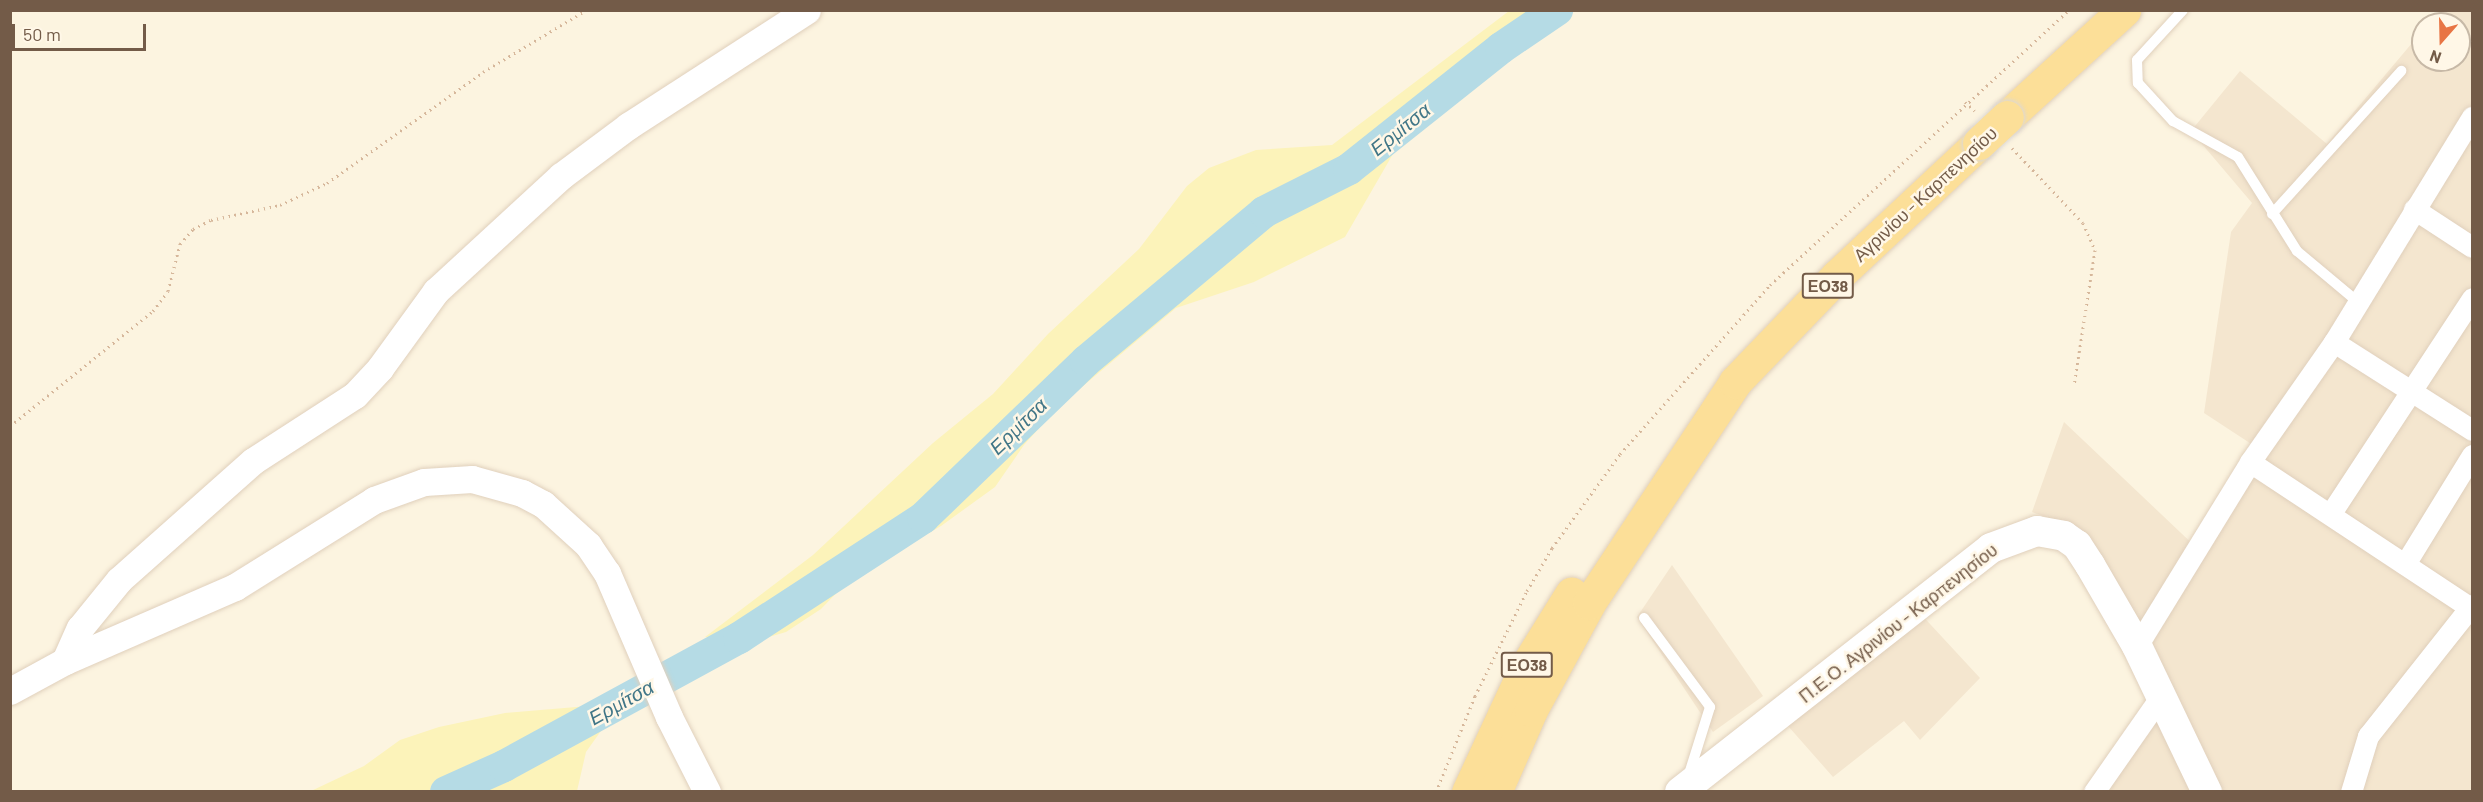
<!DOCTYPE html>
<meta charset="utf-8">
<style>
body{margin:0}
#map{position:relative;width:2483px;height:802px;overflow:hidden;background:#fcf4e0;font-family:Barlow,sans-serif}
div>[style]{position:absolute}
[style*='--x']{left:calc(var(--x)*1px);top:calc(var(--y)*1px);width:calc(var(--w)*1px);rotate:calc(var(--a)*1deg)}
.residential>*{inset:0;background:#f4e6cf}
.sand>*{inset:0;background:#fcf3ba}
.river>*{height:32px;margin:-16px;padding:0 16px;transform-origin:16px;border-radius:16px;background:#b5dbe5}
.path>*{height:3px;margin-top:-1.5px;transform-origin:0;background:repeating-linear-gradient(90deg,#d6b79b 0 1.5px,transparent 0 6px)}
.roads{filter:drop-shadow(0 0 2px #e0d0bc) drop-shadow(0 0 2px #e0d0bc)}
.service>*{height:10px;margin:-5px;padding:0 5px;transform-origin:5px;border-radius:5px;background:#fff}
.minor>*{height:21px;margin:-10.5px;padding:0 10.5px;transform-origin:10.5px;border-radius:10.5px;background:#fff}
.tertiary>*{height:27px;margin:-13.5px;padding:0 13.5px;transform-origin:13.5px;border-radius:13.5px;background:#fff}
.secondary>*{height:30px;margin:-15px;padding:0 15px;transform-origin:15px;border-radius:15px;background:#fff}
.primary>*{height:33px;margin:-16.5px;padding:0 16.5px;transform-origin:16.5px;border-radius:16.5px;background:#fcdf98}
.bridges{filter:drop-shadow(0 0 2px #ddd8d3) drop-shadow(0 0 2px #ddd8d3)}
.primary-bridge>*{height:33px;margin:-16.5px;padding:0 16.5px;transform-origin:16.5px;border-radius:16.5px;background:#fcdf98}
span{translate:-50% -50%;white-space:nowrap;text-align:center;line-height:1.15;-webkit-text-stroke:5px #fff7e7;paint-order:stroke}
.shield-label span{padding:2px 4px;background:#fff7e7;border:2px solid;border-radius:4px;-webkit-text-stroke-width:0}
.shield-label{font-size:16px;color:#735b48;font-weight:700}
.street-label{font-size:18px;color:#735b48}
.water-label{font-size:20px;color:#417687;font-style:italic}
.frame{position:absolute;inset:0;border:12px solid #735b48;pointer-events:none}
.north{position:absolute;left:2411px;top:12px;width:60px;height:60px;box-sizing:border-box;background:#fff7e7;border:2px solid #c7b9a7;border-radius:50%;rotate:200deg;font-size:16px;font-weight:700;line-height:24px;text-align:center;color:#735b48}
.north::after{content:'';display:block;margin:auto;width:21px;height:27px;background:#e87544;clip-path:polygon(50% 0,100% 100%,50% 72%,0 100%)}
.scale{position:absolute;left:12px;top:24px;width:134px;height:27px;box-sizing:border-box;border:3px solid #735b48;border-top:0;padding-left:8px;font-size:18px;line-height:21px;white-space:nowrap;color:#735b48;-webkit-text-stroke:4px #fff7e7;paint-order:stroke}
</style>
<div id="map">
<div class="residential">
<div style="clip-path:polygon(2442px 11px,2472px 11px,2472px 791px,2098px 791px,2164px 700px,2065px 524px,2032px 512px,2064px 422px,2200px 551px,2262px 451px,2204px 413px,2231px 232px,2252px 203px,2191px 131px,2240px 71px,2327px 144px,2423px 30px,2423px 60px,2459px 60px,2459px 24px,2429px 24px)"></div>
<div style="clip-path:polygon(1672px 565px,1763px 696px,1713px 732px,1637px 617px)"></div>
<div style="clip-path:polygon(1918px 611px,1980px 678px,1920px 740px,1904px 721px,1833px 777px,1781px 718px)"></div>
</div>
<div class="sand">
<div style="clip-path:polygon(1509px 11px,1566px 11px,1397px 147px,1345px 237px,1254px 282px,1176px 308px,1058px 407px,1024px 445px,995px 487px,941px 526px,850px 579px,821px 609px,786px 632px,755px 641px,705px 637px,813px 555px,933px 443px,993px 394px,1048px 334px,1139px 249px,1187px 186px,1209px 168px,1256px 150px,1332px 145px)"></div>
<div style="clip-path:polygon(588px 706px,608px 721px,586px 752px,577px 791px,311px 791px,364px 766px,400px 740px,439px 727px,505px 713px)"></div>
</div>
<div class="river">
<div style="--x:446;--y:792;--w:64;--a:-24.1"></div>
<div style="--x:504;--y:766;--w:268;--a:-28.6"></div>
<div style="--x:739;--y:638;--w:220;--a:-33.1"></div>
<div style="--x:923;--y:518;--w:226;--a:-43.9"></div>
<div style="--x:1086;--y:361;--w:232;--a:-39.9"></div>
<div style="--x:1264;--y:212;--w:95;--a:-26.8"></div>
<div style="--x:1349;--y:169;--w:194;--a:-38.5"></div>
<div style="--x:1501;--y:48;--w:68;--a:-34.2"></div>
</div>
<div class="path">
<div style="--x:1965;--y:102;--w:13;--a:42"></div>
<div style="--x:2012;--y:148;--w:103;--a:46.6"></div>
<div style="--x:2083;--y:223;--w:30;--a:66"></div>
<div style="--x:2095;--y:250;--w:137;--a:98.8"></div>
<div style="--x:10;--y:426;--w:184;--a:-38.8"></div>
<div style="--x:153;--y:311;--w:25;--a:-53"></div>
<div style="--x:168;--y:291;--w:49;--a:-75.7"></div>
<div style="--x:180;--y:244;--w:20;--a:-49"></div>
<div style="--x:193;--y:229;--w:20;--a:-27"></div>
<div style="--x:211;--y:220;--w:71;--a:-12.3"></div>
<div style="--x:280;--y:205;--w:52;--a:-25.1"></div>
<div style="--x:327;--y:183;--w:191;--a:-35.4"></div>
<div style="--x:483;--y:72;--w:120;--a:-31"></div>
<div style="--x:1436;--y:792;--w:104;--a:-67.9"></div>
<div style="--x:1475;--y:696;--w:117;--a:-63.7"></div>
<div style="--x:1527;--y:591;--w:50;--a:-59.8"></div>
<div style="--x:1552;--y:548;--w:116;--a:-54.1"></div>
<div style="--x:1620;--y:454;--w:226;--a:-48.4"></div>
<div style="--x:1770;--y:285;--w:406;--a:-42.6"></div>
</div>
<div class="roads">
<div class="service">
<div style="--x:2183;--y:10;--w:68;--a:132.6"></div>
<div style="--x:2137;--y:60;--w:23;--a:88"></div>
<div style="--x:2138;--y:83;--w:52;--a:47.4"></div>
<div style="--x:2173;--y:121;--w:74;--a:29"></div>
<div style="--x:2238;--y:157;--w:111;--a:57.9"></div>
<div style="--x:2297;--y:251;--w:80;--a:39.9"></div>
<div style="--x:2272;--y:214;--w:193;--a:-47.9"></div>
<div style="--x:1644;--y:618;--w:111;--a:53.4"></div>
<div style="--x:1710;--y:707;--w:70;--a:107.4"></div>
</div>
<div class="minor">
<div style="--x:2414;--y:209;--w:69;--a:33.2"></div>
<div style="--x:2334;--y:342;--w:164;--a:32.5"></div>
<div style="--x:2250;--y:462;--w:266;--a:33.5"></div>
<div style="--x:2331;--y:513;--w:257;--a:-56.7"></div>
<div style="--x:2405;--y:564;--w:128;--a:-58.4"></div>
<div style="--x:2137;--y:646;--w:216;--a:-58.4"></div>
<div style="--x:2250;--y:462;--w:146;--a:-55"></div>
<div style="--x:2334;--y:342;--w:264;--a:-58.5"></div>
<div style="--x:2094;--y:792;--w:117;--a:-55.1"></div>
<div style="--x:2351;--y:792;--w:59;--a:-73.1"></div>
<div style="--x:2368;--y:736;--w:167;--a:-51.6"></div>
</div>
<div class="tertiary">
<div style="--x:65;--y:661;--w:36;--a:-66"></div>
<div style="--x:80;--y:628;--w:62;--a:-50.9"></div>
<div style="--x:119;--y:580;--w:179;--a:-41.6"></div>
<div style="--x:253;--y:461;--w:121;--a:-32.9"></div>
<div style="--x:355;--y:395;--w:37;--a:-47"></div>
<div style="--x:380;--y:368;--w:95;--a:-54"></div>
<div style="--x:436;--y:291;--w:170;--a:-42.6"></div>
<div style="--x:561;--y:176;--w:84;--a:-36.7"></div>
<div style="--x:628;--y:126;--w:213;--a:-32.9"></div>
<div style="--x:10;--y:691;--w:63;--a:-28.6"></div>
<div style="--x:65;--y:661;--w:185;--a:-23.5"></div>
<div style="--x:235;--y:587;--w:164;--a:-32"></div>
<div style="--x:374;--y:500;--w:53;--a:-19.8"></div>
<div style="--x:424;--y:482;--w:48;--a:-3.6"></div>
<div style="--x:472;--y:479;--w:52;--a:15.6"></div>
<div style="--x:522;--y:493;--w:24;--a:28"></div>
<div style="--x:543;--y:504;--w:61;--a:42.3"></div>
<div style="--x:588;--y:545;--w:34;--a:56"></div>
<div style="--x:607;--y:573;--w:157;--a:66.7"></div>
<div style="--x:669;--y:717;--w:84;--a:63.1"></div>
</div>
<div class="secondary">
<div style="--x:1680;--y:792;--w:395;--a:-38.1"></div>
<div style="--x:1991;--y:548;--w:49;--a:-20.3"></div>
<div style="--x:2037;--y:531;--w:27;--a:10"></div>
<div style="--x:2064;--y:536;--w:16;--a:35"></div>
<div style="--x:2077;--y:545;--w:24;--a:57"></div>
<div style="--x:2090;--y:565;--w:94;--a:59.9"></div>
<div style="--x:2137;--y:646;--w:162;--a:64.4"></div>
</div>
<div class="primary">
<div style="--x:2007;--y:117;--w:159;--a:-42.4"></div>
<div style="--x:1468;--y:792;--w:140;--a:-65.1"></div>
<div style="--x:1527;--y:665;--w:84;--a:-58.2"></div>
<div style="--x:1495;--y:792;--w:90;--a:-66.3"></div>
<div style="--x:1531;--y:710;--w:122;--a:-61.5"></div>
<div style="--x:1589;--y:603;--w:265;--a:-56.5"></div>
<div style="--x:1735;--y:382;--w:147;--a:-46.1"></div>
<div style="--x:1837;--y:276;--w:195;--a:-43.1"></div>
</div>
</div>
<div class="bridges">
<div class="primary-bridge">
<div style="--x:1979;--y:143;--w:38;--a:-43"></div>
</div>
</div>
<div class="shield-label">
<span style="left:1828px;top:286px">ΕΟ38</span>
<span style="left:1527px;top:665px">ΕΟ38</span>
</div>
<div class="street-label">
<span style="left:1925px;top:194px;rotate:-43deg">Αγρινίου - Καρπενησίου</span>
<span style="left:1898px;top:623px;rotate:-38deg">Π.Ε.Ο. Αγρινίου - Καρπενησίου</span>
</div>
<div class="water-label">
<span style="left:1400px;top:129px;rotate:-39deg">Ερμίτσα</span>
<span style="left:1018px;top:426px;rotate:-44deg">Ερμίτσα</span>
<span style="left:621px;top:702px;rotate:-29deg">Ερμίτσα</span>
</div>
<div class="frame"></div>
<div class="north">N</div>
<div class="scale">50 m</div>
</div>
